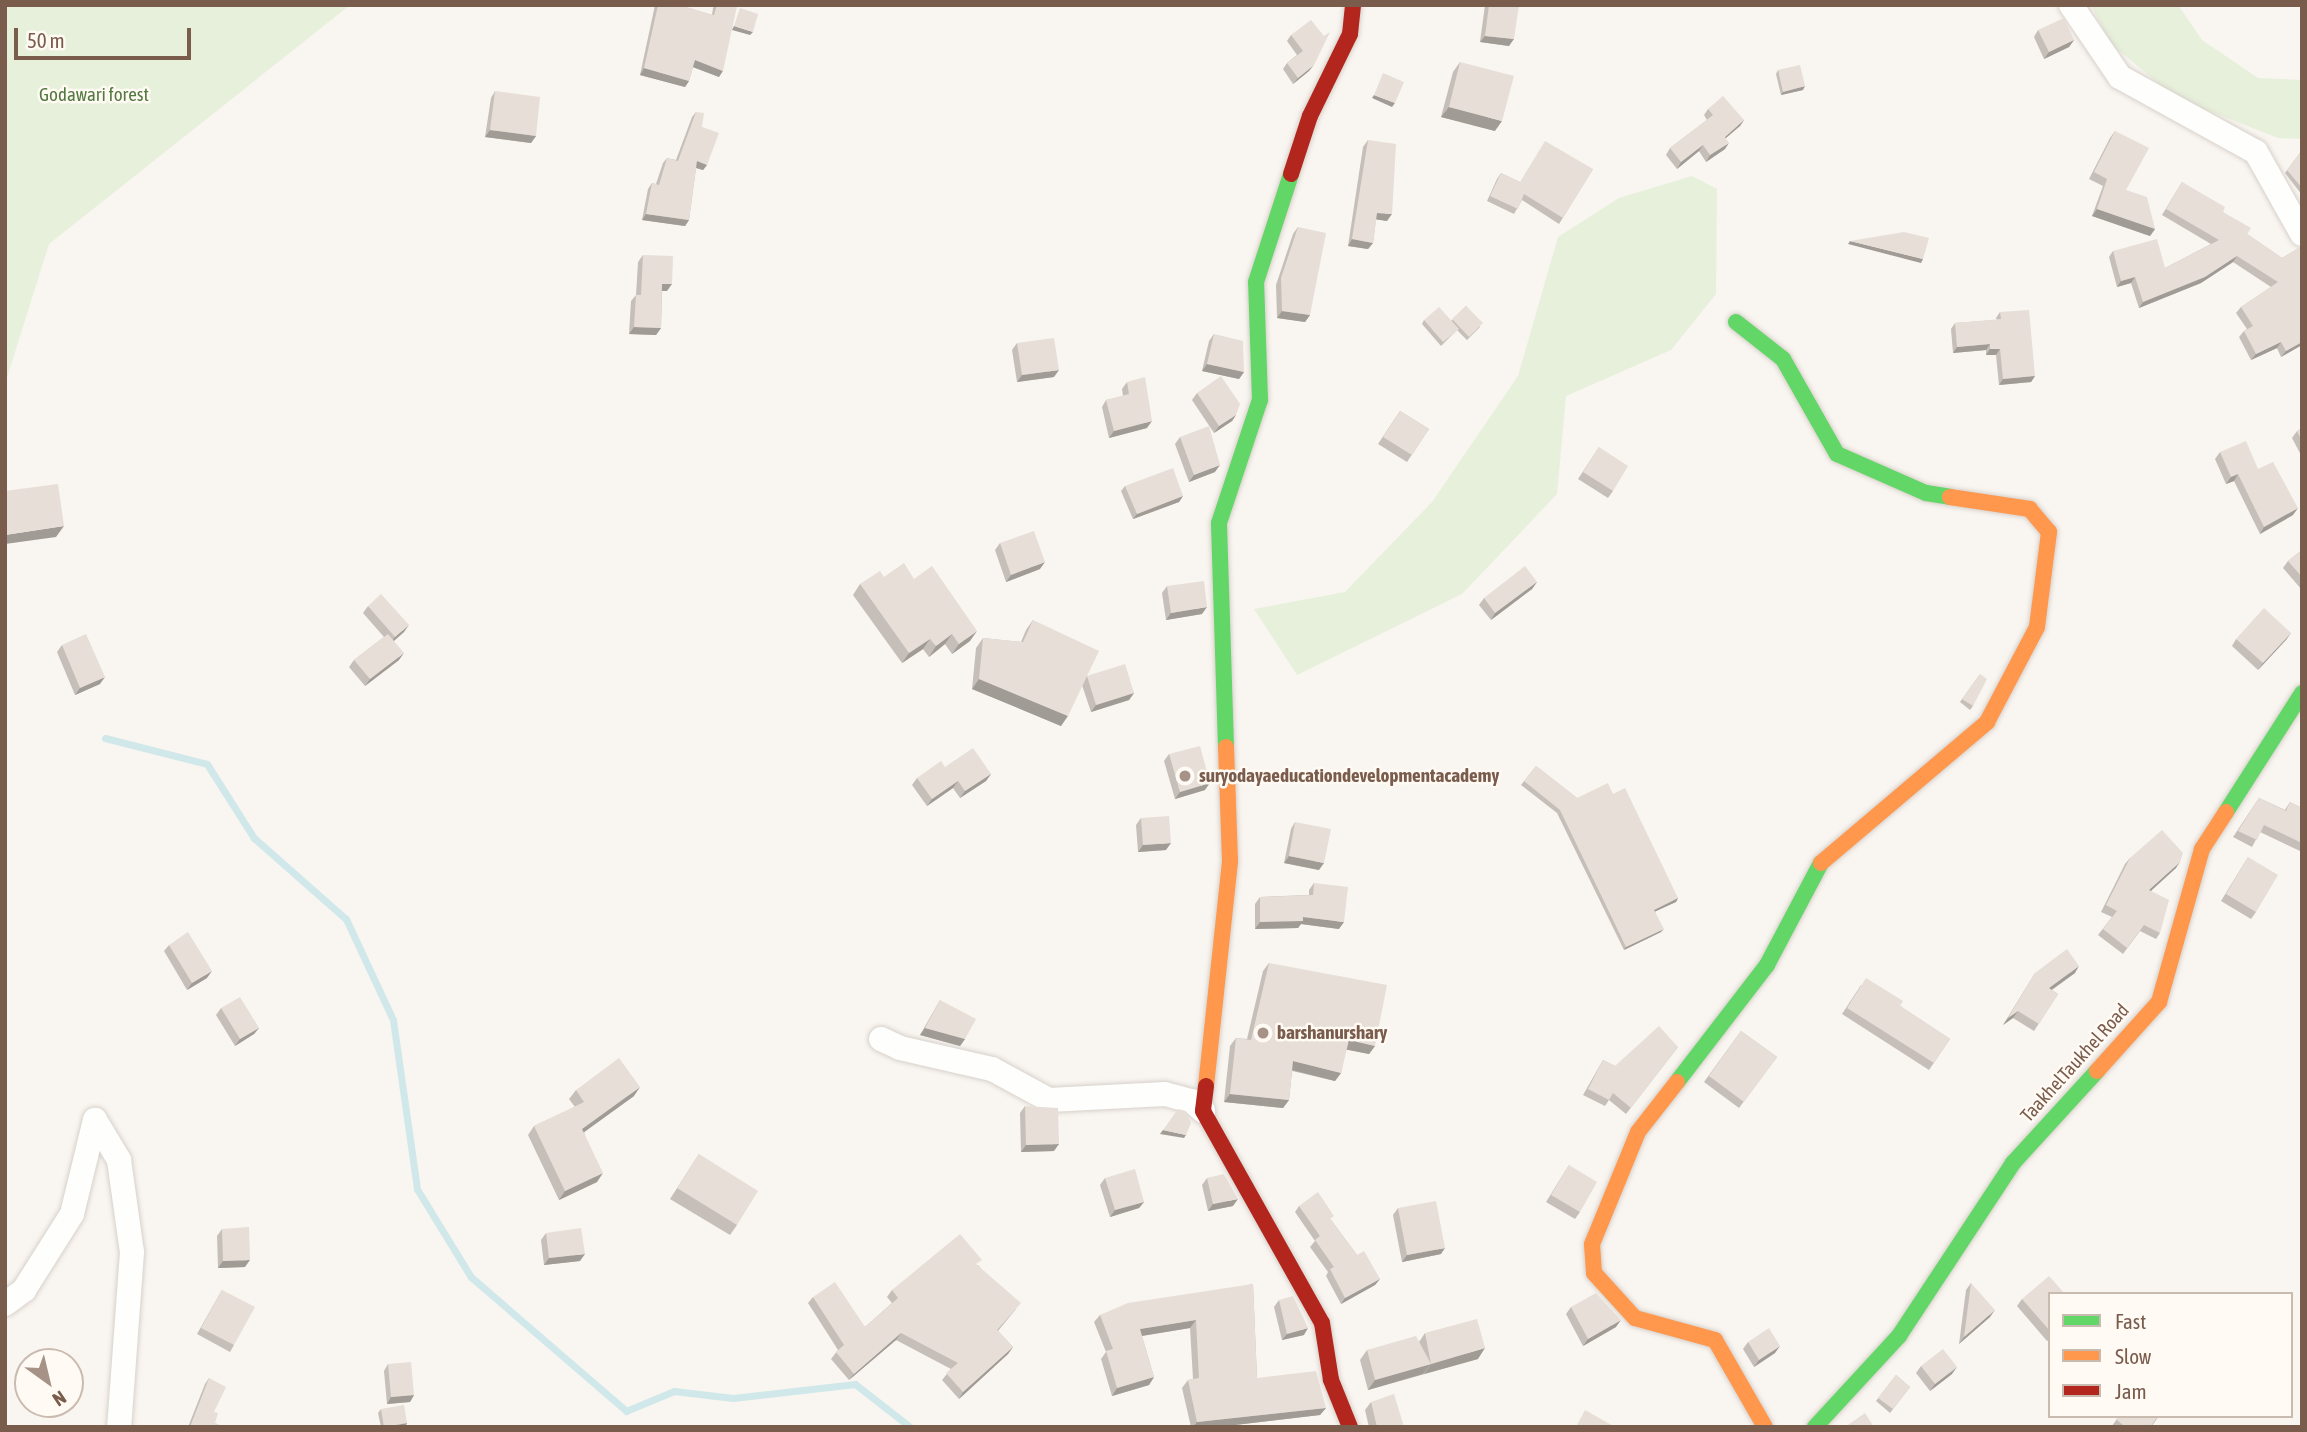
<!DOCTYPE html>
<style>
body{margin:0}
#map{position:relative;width:2307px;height:1432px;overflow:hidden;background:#f9f5f0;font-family:"Asap Condensed",sans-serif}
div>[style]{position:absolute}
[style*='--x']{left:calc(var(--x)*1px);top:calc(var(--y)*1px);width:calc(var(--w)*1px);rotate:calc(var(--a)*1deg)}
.green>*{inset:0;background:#e7f0db}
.stream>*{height:7px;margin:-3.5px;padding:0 3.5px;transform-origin:3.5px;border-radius:3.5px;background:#d0e8ea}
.roads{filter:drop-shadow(0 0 2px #d7d1cb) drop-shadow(0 0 2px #d7d1cb)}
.street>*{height:24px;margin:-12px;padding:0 12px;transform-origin:12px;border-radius:12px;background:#fefefd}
.fast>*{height:16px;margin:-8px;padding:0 8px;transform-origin:8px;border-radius:8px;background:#63d668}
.slow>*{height:16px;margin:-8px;padding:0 8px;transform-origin:8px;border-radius:8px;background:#ff974d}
.jam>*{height:16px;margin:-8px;padding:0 8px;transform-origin:8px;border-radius:8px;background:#b3261e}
.wall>*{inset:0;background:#c6bfb9}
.shaded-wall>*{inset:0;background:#a19b96}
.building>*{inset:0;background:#e6ded7}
.dots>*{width:19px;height:19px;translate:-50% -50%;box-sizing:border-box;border:4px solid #fffaf3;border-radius:50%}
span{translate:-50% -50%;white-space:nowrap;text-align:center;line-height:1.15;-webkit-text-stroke:5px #fffaf3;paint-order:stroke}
.park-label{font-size:19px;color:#537a41}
.poi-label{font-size:19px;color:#7a5c4d;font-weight:700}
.left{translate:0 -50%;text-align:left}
.street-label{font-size:19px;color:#7a5c4d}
.frame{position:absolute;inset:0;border:7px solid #7a5c4d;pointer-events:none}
.legend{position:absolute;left:2048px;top:1292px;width:245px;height:126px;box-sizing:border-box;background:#fffaf3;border:2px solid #cabbb1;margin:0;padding:9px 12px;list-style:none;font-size:21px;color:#7a5c4d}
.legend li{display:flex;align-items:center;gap:14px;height:35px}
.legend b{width:35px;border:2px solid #cabbb1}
.north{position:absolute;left:14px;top:1348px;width:70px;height:70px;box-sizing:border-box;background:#fffaf3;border:2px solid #cabbb1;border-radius:50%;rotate:146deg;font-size:19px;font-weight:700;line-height:28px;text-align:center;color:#7a5c4d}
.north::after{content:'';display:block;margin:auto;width:24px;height:32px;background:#a69286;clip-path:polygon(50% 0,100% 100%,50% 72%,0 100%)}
.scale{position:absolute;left:14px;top:28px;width:177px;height:32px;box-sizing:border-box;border:4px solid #7a5c4d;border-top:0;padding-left:9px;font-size:21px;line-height:24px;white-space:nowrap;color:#7a5c4d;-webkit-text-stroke:5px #fffaf3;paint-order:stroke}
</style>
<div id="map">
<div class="green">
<div style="clip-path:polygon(5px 5px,350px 5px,49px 244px,5px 384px)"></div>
<div style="clip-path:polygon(2091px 5px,2178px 5px,2202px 40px,2258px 78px,2302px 80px,2302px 139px,2278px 138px,2176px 98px,2110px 43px)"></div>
<div style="clip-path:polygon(1692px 176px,1717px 189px,1716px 294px,1671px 350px,1566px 396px,1557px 494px,1462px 594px,1297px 675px,1254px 609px,1345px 592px,1432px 502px,1518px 376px,1558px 237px,1619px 198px)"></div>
</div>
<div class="stream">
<div style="--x:105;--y:738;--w:105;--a:14.3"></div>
<div style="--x:207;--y:764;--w:88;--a:57.6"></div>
<div style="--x:254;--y:838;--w:123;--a:41.4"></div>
<div style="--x:346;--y:919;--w:111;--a:65"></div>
<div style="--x:393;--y:1020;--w:171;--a:81.9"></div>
<div style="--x:417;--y:1189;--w:103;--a:58.5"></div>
<div style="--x:471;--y:1277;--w:205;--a:40.8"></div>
<div style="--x:626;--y:1411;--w:52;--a:-22.6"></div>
<div style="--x:674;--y:1391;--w:59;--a:6.8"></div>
<div style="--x:733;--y:1398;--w:123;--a:-6.5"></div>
<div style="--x:855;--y:1384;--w:70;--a:38"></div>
</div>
<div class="roads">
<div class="street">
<div style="--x:2071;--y:5;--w:87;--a:55.8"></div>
<div style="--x:2120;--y:77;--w:155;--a:28.9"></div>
<div style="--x:2256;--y:152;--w:94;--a:60.7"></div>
<div style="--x:881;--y:1039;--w:21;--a:25"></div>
<div style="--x:900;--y:1048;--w:94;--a:12.9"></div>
<div style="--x:992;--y:1069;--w:65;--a:28.5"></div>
<div style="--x:1049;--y:1100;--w:116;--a:-3"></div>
<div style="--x:1165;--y:1094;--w:28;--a:15"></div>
<div style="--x:1192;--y:1101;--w:15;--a:42"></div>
<div style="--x:5;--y:1304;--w:24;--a:-36"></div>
<div style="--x:24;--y:1290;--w:90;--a:-57.7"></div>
<div style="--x:72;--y:1214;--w:97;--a:-76.3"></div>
<div style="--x:95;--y:1120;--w:47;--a:59"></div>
<div style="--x:119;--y:1160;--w:93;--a:82"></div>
<div style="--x:132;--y:1252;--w:175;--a:94.2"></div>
</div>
<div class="fast">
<div style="--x:1736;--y:322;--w:60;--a:38.2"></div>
<div style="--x:1783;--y:359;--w:109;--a:60.4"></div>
<div style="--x:1837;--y:454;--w:97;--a:23.7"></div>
<div style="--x:1926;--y:493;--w:24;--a:9"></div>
<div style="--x:1226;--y:747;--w:224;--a:-91.8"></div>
<div style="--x:1219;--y:523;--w:130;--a:-71.6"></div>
<div style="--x:1260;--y:400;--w:118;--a:-91.9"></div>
<div style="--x:1256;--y:282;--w:114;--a:-72"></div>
<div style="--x:2226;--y:812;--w:141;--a:-57.4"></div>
<div style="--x:1677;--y:1082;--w:148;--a:-52.4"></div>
<div style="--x:1767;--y:965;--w:115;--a:-62.1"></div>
<div style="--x:1815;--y:1427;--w:124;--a:-47.3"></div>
<div style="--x:1899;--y:1336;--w:207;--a:-56.6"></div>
<div style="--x:2013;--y:1163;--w:125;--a:-47.6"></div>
</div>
<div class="slow">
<div style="--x:1821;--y:863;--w:218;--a:-40.3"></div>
<div style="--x:1987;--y:722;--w:107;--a:-62.2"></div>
<div style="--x:2037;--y:627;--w:96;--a:-82.8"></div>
<div style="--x:2049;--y:532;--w:30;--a:-130"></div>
<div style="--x:2030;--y:509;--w:81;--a:-171.5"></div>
<div style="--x:2097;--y:1071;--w:93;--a:-48.1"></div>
<div style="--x:2159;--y:1002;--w:159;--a:-74.3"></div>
<div style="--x:2202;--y:849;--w:44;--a:-57"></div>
<div style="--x:1677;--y:1082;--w:63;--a:128"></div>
<div style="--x:1638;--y:1132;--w:121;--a:112.3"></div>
<div style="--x:1592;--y:1244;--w:29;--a:86"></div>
<div style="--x:1594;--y:1273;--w:61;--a:47.7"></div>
<div style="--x:1635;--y:1318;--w:83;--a:15.4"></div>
<div style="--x:1715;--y:1340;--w:100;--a:60.1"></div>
<div style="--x:1206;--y:1086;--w:226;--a:-83.9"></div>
<div style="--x:1230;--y:861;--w:114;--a:-92"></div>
</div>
<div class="jam">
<div style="--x:1291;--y:174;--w:61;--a:-71.9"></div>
<div style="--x:1310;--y:116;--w:91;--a:-64"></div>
<div style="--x:1350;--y:34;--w:29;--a:-84"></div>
<div style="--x:1206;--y:1086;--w:25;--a:97"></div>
<div style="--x:1203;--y:1111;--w:243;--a:60.7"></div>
<div style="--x:1322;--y:1323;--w:58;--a:81"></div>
<div style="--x:1331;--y:1380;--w:51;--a:68"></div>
</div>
</div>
<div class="wall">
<div style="clip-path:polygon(655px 5px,679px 5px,712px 15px,713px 8px,715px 5px,731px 5px,719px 77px,693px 67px,689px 81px,685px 87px,640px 75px)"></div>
<div style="clip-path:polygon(1485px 5px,1519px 5px,1509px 46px,1480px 42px)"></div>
<div style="clip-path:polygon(2038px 30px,2074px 40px,2069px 47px,2044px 59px,2034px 37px)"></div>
<div style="clip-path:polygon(1291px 35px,1324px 36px,1309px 71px,1293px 84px,1283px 69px,1287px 63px,1297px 55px,1287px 41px)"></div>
<div style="clip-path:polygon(1460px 62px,1495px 131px,1441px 117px,1453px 72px)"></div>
<div style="clip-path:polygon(1778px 70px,1803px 90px,1781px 95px,1776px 74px)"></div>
<div style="clip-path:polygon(495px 91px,536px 136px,531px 143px,485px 137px,491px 98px)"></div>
<div style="clip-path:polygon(1708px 109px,1744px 120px,1740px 126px,1726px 138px,1725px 149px,1706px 162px,1699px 151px,1677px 169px,1666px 155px,1670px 148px,1707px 120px,1704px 115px)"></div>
<div style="clip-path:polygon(696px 112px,702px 127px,707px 165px,703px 170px,696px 168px,689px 220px,685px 226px,642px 220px,648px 189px,652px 183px,656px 184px,663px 163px,667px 158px,676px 160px,692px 117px)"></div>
<div style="clip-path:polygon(2115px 131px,2126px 190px,2155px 229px,2150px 236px,2092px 216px,2103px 186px,2089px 179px,2110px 138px)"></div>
<div style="clip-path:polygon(1368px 140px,1387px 221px,1376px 219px,1373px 243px,1368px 249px,1348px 246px,1363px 147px)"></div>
<div style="clip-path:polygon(2302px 150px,2302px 195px,2285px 173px)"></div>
<div style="clip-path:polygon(1593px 169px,1559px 224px,1522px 200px,1514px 214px,1487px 201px,1497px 179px,1501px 173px,1520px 182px)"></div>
<div style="clip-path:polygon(2182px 182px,2223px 212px,2247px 234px,2282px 258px,2302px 246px,2302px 345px,2281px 357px,2277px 348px,2251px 360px,2239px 337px,2244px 331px,2247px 329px,2236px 313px,2241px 307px,2271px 287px,2233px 262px,2201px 283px,2139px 308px,2131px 283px,2117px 287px,2109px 257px,2113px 251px,2165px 268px,2211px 244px,2162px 215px)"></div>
<div style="clip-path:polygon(1298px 227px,1310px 315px,1305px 322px,1277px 318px,1276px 285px,1293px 234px)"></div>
<div style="clip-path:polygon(643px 255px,667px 291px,662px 291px,661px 328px,656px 335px,629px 334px,631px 301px,636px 295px,638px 262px)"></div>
<div style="clip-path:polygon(1466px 306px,1480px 327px,1467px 340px,1457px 330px,1441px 346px,1422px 324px,1424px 320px,1451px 321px)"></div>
<div style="clip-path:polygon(2000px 312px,2035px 376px,2031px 382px,1999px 385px,1996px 355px,1986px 355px,1986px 350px,1953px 353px,1951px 329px,1955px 323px,1997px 320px,1996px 318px)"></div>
<div style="clip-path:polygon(1214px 334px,1244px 372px,1239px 379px,1202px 371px,1209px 341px)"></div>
<div style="clip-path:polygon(1017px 343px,1054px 377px,1017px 382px,1012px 350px)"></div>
<div style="clip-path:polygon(1127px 382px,1147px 428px,1109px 438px,1102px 407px,1106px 400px,1123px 396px,1122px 389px)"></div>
<div style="clip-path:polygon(1197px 393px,1236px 415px,1232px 421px,1214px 433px,1192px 400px)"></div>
<div style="clip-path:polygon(1400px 411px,1429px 429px,1407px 462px,1378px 444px)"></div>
<div style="clip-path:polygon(2302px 428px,2302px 457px,2292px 438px,2297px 431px)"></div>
<div style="clip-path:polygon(1180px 437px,1215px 472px,1189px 482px,1175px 444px)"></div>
<div style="clip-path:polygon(1599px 447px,1613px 491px,1608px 498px,1578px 479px)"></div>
<div style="clip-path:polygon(2220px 452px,2293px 515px,2260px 534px,2234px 481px,2226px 484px,2215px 459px)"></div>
<div style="clip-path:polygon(1125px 486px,1183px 496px,1179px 502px,1133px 519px,1121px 491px)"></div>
<div style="clip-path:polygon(1000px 543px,1040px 569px,1006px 582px,995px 550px)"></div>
<div style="clip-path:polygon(2302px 550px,2302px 590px,2283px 568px,2288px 561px)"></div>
<div style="clip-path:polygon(884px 577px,914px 579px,970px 641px,952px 654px,945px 644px,929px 657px,923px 649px,902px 663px,853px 595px,860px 584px)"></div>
<div style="clip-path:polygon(1537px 582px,1532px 589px,1491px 620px,1479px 605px,1484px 598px)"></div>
<div style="clip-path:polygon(1167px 586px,1202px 614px,1166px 620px,1162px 593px)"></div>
<div style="clip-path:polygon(368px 606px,404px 632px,394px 641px,399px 660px,365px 686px,349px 667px,354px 660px,384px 637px,363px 613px)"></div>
<div style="clip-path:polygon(1033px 620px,1087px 676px,1134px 693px,1129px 700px,1091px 712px,1082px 685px,1061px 726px,972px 689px,976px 648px,983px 638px,1021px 642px,1026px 630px)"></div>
<div style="clip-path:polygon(2291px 633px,2258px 670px,2232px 646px,2236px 639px)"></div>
<div style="clip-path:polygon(62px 645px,100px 684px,75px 695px,57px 652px)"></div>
<div style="clip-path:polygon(1980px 674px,1973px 706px,1970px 710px,1960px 702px)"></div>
<div style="clip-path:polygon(1169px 754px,1205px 790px,1175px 799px,1164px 761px)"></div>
<div style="clip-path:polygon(1536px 766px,1577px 798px,1613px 794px,1678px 898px,1676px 902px,1655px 911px,1661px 932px,1624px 950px,1557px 813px,1521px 785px)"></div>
<div style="clip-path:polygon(945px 767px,991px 774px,986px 781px,960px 798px,953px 788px,927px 806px,912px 785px,917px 778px)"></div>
<div style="clip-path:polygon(2259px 798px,2285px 810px,2290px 802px,2302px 808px,2302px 852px,2260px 832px,2252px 847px,2233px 837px)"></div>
<div style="clip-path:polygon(1141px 818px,1166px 850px,1138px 852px,1136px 825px)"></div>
<div style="clip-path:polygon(1295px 822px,1319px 870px,1284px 863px,1291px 829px)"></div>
<div style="clip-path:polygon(2248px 857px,2256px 912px,2251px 919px,2221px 901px)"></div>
<div style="clip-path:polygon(2130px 858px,2176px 868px,2151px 891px,2160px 933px,2156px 939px,2140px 931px,2123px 954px,2098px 935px,2112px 917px,2101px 912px,2125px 864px)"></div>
<div style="clip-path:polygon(1314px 883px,1339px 929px,1301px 924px,1298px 928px,1255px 929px,1255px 904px,1260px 897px,1309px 895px,1309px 890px)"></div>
<div style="clip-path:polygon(169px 945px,207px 978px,187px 990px,164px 951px)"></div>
<div style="clip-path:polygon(1269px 963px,1375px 1046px,1369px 1054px,1346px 1049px,1341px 1073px,1335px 1081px,1292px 1071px,1289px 1100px,1283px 1108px,1224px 1102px,1230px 1046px,1236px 1038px,1247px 1039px,1263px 971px)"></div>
<div style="clip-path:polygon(2035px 973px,2075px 973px,2052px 990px,2058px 994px,2034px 1031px,2013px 1018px,2003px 1025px)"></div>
<div style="clip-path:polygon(1861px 985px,1900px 1006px,1950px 1039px,1929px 1070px,1842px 1014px)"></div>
<div style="clip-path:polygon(940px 1000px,965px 1039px,960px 1046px,920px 1035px)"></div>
<div style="clip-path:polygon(221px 1008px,259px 1028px,254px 1034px,235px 1046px,216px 1015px)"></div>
<div style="clip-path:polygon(1741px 1031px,1777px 1057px,1739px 1108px,1704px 1082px)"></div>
<div style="clip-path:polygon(1678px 1047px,1626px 1114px,1609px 1100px,1605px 1106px,1583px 1095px,1603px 1060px,1615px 1066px)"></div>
<div style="clip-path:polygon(576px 1090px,634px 1096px,584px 1132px,597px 1182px,559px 1200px,528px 1135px,534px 1126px,575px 1107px,569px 1099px)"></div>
<div style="clip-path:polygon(1025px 1106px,1054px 1151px,1021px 1152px,1020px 1113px)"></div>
<div style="clip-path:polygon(699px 1154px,737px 1225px,730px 1235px,670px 1199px)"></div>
<div style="clip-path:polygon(1569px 1165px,1580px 1212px,1575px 1219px,1546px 1202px)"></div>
<div style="clip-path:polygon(1105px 1178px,1144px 1202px,1139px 1208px,1110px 1217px,1100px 1185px)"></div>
<div style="clip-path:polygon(1207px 1178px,1233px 1206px,1208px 1211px,1202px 1185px)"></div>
<div style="clip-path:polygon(1299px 1206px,1331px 1220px,1357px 1255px,1380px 1279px,1375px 1285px,1341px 1304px,1326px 1276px,1328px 1272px,1310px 1247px,1315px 1241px,1295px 1212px)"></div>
<div style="clip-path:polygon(1398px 1208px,1441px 1254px,1402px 1262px,1393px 1215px)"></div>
<div style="clip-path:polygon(222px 1229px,245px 1267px,218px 1268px,217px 1236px)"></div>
<div style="clip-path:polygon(546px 1233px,580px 1261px,544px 1265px,541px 1240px)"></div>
<div style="clip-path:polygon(978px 1265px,1016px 1309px,998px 1331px,1013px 1347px,1008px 1354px,959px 1399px,942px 1380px,951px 1369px,896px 1340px,849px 1380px,831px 1359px,838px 1350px,808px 1303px,813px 1297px,865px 1327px,892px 1303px,887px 1297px,892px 1290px)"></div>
<div style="clip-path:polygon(1971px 1283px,1990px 1317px,1959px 1344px,1966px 1290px)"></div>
<div style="clip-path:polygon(1253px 1284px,1257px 1378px,1326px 1408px,1320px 1415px,1218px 1427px,1191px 1427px,1182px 1388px,1188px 1380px,1193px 1379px,1190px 1328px,1142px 1336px,1154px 1377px,1149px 1385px,1112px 1396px,1101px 1359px,1106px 1352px,1094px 1322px,1100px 1315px)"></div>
<div style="clip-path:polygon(222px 1290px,234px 1345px,230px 1352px,197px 1334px)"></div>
<div style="clip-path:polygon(2050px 1294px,2050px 1339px,2047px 1341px,2017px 1306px,2022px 1299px)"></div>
<div style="clip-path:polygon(1279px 1300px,1304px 1335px,1282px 1340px,1274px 1307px)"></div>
<div style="clip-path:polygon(1571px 1307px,1616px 1327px,1583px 1346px,1566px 1314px)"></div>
<div style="clip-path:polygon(1425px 1333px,1478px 1359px,1368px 1390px,1360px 1360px,1367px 1350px,1419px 1342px)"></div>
<div style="clip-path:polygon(1748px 1342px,1775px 1353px,1754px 1367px,1743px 1349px)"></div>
<div style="clip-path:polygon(388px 1364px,414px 1395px,410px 1402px,387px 1404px,384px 1371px)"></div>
<div style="clip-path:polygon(1921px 1366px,1952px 1374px,1930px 1391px,1916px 1373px)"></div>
<div style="clip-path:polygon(1896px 1375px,1910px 1387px,1890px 1413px,1876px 1401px)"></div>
<div style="clip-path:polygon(209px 1378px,215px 1423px,223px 1427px,188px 1427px,205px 1384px)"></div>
<div style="clip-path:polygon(1371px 1402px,1404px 1427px,1369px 1427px,1365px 1410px)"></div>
<div style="clip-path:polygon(381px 1409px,407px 1423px,405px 1427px,381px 1427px,378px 1413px)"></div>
<div style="clip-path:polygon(2119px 1416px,2159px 1416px,2151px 1427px,2113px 1427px,2112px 1426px)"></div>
</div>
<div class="shaded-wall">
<div style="clip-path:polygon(734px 26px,753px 32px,750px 35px,732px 30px)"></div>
<div style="clip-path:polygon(1485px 36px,1514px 39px,1509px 46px,1480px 42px)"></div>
<div style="clip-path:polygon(2074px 40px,2069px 47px,2044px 59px,2049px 52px)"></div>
<div style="clip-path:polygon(695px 60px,723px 71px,719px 77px,690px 66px)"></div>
<div style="clip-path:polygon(1314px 65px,1309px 71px,1293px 84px,1298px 78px)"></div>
<div style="clip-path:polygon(644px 68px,689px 81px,685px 87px,640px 75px)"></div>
<div style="clip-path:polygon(1805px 86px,1803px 90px,1781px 95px,1783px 92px)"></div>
<div style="clip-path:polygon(1374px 95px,1395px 103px,1392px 107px,1372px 98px)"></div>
<div style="clip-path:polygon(1449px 107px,1502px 121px,1495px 131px,1441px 117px)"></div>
<div style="clip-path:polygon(1744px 120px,1740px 126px,1720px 143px,1725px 137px)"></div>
<div style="clip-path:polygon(490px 130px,536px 136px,531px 143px,485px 137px)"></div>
<div style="clip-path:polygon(1729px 143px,1725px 149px,1706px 162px,1710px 155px)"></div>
<div style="clip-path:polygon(1703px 145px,1699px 151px,1677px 169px,1681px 162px)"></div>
<div style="clip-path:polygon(697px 161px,707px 165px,703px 170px,693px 167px)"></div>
<div style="clip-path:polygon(2097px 209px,2155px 229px,2150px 236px,2092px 216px)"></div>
<div style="clip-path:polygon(1377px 213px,1392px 214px,1387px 221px,1373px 219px)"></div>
<div style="clip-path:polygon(646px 214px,689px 220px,685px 226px,642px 220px)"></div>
<div style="clip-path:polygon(1352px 239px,1373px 243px,1368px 249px,1348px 246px)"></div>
<div style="clip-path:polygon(1850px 241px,1923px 259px,1921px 263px,1848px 244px)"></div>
<div style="clip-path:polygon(2237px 256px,2233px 262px,2201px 283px,2139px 308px,2143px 302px)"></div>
<div style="clip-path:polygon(2135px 277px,2131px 283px,2117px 287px,2121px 281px)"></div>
<div style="clip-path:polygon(662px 284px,672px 284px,667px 291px,657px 291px)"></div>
<div style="clip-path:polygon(1282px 311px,1310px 315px,1305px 322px,1277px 318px)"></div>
<div style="clip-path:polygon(634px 327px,661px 328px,656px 335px,629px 334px)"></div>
<div style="clip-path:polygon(2281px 342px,2277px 348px,2251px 360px,2256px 354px)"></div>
<div style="clip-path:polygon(2302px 342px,2302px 345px,2281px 357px,2286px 351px)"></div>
<div style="clip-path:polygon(1990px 344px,1986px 350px,1953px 353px,1957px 347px)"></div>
<div style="clip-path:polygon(1990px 349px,2000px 349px,1996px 355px,1986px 355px)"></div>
<div style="clip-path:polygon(1207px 364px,1244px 372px,1239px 379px,1202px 371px)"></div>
<div style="clip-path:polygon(1059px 370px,1054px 377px,1017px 382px,1022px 375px)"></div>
<div style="clip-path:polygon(2035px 376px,2031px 382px,1999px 385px,2003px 379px)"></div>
<div style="clip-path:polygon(1236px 415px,1232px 421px,1214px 433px,1219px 426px)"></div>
<div style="clip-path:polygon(1152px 421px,1147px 428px,1109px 438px,1114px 431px)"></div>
<div style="clip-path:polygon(1220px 465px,1215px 472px,1189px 482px,1194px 475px)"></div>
<div style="clip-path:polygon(2238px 474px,2234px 481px,2226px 484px,2231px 477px)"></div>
<div style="clip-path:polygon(1183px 496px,1179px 502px,1133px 519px,1137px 514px)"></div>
<div style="clip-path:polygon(2298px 508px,2293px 515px,2260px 534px,2264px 527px)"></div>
<div style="clip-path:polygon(64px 526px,56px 537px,5px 544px,5px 535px)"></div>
<div style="clip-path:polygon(1045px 562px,1040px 569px,1006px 582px,1011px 575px)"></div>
<div style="clip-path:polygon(1537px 582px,1532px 589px,1491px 620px,1495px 613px)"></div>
<div style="clip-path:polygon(1207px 607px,1202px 614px,1166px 620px,1171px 613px)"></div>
<div style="clip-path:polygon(409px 625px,404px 632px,390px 644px,395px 637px)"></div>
<div style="clip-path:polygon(977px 631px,970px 641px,952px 654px,959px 644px)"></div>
<div style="clip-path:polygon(2291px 633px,2286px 640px,2258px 670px,2263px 663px)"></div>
<div style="clip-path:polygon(952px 634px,945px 644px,929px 657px,936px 646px)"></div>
<div style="clip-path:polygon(930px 639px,923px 649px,902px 663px,909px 653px)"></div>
<div style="clip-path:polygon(404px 653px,399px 660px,365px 686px,370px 679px)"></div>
<div style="clip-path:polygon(105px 677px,100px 684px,75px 695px,80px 688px)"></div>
<div style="clip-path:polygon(979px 679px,1068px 716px,1061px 726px,972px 689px)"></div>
<div style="clip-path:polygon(1134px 693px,1129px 700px,1091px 712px,1096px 705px)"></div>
<div style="clip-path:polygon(991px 774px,986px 781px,960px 798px,965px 791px)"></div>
<div style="clip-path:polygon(958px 781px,953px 788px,927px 806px,932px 799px)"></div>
<div style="clip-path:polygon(1210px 783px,1205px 790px,1175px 799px,1180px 792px)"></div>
<div style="clip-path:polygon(1171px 843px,1166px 850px,1138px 852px,1143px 845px)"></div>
<div style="clip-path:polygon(1289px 856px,1324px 863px,1319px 870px,1284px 863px)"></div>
<div style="clip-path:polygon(2180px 862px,2176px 868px,2144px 897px,2149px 890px)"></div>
<div style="clip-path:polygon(1678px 898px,1676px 902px,1652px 913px,1654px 910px)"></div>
<div style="clip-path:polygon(1303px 917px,1344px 922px,1339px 929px,1301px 924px,1298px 928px,1255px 929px,1260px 922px)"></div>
<div style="clip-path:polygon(1664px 929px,1661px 932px,1624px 950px,1626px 947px)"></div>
<div style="clip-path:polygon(2079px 966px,2075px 973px,2044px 995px,2049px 988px)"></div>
<div style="clip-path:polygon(212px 971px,207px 978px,187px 990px,192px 983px)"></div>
<div style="clip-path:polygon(2018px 1011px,2013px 1018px,2003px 1025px,2008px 1018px)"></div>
<div style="clip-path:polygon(259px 1028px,254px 1034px,235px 1046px,240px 1039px)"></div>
<div style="clip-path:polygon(925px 1028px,965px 1039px,960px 1046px,920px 1035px)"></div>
<div style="clip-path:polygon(1349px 1040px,1375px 1046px,1369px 1054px,1343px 1049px)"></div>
<div style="clip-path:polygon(1293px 1061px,1341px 1073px,1335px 1081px,1288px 1069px)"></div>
<div style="clip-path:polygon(640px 1087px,634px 1096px,576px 1138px,582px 1129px)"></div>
<div style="clip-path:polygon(1230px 1094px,1289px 1100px,1283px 1108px,1224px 1102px)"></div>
<div style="clip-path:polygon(1163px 1130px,1186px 1135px,1184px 1138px,1160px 1134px)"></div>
<div style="clip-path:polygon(1059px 1144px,1054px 1151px,1021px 1152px,1026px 1145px)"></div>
<div style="clip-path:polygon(603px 1173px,597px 1182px,559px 1200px,565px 1191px)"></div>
<div style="clip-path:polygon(1238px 1199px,1233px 1206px,1208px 1211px,1213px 1204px)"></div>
<div style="clip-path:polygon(1144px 1202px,1139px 1208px,1110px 1217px,1115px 1210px)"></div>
<div style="clip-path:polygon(1445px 1248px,1441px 1254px,1402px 1262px,1407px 1255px)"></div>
<div style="clip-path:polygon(585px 1254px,580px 1261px,544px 1265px,549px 1258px)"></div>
<div style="clip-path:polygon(250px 1260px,245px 1267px,218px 1268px,223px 1261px)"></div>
<div style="clip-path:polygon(1380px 1279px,1375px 1285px,1341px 1304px,1345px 1298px)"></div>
<div style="clip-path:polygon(1995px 1310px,1990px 1317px,1959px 1344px,1964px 1337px)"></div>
<div style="clip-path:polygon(1196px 1320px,1190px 1328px,1135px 1337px,1140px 1329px)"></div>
<div style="clip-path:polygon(1621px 1320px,1616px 1327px,1583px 1346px,1588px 1339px)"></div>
<div style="clip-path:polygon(1308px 1328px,1304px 1335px,1282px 1340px,1287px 1334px)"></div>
<div style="clip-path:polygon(901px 1333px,896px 1340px,849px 1380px,854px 1374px)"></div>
<div style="clip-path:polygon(1780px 1346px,1775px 1353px,1754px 1367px,1759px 1360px)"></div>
<div style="clip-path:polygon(1013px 1347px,1008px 1354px,959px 1399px,963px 1392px)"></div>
<div style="clip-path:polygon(1485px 1348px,1478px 1359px,1424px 1374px,1431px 1364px)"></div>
<div style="clip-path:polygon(1431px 1364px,1423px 1374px,1368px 1390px,1375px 1380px)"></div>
<div style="clip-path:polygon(1957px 1367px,1952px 1374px,1930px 1391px,1935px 1384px)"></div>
<div style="clip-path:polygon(1154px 1377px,1149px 1385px,1112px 1396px,1117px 1388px)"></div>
<div style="clip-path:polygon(414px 1395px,410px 1402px,387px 1404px,391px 1397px)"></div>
<div style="clip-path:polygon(1326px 1408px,1320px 1415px,1218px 1427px,1193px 1427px,1197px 1422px)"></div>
<div style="clip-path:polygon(407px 1423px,405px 1427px,387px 1427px)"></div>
</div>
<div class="building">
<div style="clip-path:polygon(658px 5px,679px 5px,714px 15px,717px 5px,731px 5px,737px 6px,723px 71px,695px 60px,689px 81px,644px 68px)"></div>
<div style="clip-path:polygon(1489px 5px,1519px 5px,1514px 39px,1485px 36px)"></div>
<div style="clip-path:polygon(740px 8px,758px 14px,753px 32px,734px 26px)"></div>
<div style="clip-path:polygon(2064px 18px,2074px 40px,2049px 52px,2038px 30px)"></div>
<div style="clip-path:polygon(1311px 20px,1324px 36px,1330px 32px,1314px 65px,1298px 78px,1287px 63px,1303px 51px,1291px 35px)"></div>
<div style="clip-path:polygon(1460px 62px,1514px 76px,1502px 121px,1449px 107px)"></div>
<div style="clip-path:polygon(1800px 65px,1805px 86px,1783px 92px,1778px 70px)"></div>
<div style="clip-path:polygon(1383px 73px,1404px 82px,1395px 103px,1374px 95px)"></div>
<div style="clip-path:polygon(495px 91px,540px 97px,536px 136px,490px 130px)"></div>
<div style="clip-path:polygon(1723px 96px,1744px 120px,1725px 137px,1729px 143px,1710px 155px,1703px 145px,1681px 162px,1670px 148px,1713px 115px,1708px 109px)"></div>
<div style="clip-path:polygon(696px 112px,704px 113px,702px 127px,719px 133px,707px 165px,697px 161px,689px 220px,646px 214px,652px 183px,659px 185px,667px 158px,678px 161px)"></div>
<div style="clip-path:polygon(2115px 131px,2149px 148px,2126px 190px,2147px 197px,2155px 229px,2097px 209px,2107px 179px,2094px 172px)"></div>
<div style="clip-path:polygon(1368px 140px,1396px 144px,1392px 214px,1377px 213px,1373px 243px,1352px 239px)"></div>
<div style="clip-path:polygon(1545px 141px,1593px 169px,1563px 218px,1524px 194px,1518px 209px,1490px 196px,1501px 173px,1520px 182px)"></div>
<div style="clip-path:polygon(2302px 150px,2302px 188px,2287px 170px)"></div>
<div style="clip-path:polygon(2182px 182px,2225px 207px,2223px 212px,2251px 228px,2247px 234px,2282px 258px,2302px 246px,2302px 342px,2286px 351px,2281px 342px,2256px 354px,2244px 331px,2253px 326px,2241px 307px,2278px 282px,2237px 256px,2205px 277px,2143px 302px,2135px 277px,2121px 281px,2113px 251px,2157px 239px,2165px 268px,2219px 240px,2166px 209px)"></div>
<div style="clip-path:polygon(1298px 227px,1326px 233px,1310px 315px,1282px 311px,1281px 278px)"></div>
<div style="clip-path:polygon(1904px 232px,1929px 238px,1923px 259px,1850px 241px)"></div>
<div style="clip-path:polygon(643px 255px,673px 256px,672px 284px,662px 284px,661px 328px,634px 327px,636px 295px,641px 295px)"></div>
<div style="clip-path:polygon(1466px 306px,1483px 323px,1469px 337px,1452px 319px)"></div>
<div style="clip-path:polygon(1439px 307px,1459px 329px,1443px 342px,1424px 320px)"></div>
<div style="clip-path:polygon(2029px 310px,2035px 376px,2003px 379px,2000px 349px,1990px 349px,1990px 344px,1957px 347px,1955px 323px,2001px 319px,2000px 312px)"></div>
<div style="clip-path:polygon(1214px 334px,1243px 341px,1244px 372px,1207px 364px)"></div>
<div style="clip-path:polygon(1054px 338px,1059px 370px,1022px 375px,1017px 343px)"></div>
<div style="clip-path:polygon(1221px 376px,1240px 404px,1236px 415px,1219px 426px,1197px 393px)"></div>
<div style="clip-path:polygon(1145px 377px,1152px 421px,1114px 431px,1106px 400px,1129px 394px,1127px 382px)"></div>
<div style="clip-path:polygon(1400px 411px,1429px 429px,1412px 455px,1383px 437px)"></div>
<div style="clip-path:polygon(1209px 426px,1220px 465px,1194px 475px,1180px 437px)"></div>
<div style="clip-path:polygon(2302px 428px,2302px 441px,2297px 431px)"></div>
<div style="clip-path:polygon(2246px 441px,2258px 469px,2273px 462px,2298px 508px,2264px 527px,2238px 474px,2231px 477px,2220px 452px)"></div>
<div style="clip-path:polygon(1599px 447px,1628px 466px,1613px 491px,1583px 472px)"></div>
<div style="clip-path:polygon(1173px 468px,1183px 496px,1137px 514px,1125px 486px)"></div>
<div style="clip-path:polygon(58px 484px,64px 526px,5px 535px,5px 491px)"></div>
<div style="clip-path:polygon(1034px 531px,1045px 562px,1011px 575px,1000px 543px)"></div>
<div style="clip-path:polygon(2302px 550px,2302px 577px,2288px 561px)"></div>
<div style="clip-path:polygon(904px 563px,914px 579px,932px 566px,977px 631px,959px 644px,952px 634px,936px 646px,930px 639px,909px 653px,860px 584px,880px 571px,884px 577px)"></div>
<div style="clip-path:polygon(1525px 566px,1537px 582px,1495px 613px,1484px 598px)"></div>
<div style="clip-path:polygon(1204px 581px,1207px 607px,1171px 613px,1167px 586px)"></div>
<div style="clip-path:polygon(381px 594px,409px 625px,395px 637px,368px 606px)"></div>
<div style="clip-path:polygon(2264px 608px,2291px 633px,2263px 663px,2236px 639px)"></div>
<div style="clip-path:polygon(1033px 620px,1099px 651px,1068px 716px,979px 679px,983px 638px,1023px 642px)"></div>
<div style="clip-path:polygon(86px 634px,105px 677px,80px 688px,62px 645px)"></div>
<div style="clip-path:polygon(388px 634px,404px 653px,370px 679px,354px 660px)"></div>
<div style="clip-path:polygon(1125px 664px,1134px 693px,1096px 705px,1087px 676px)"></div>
<div style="clip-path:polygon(1980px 674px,1987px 679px,1973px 706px,1962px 699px)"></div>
<div style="clip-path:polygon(1200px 746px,1210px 783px,1180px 792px,1169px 754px)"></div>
<div style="clip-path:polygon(973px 748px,991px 774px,965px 791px,958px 781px,932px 799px,917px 778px,941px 761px,945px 767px)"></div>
<div style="clip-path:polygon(1536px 766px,1577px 798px,1608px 783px,1613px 794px,1625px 788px,1678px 898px,1654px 910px,1664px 929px,1626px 947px,1560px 810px,1524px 781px)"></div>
<div style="clip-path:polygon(2259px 798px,2286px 811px,2290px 802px,2302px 808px,2302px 843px,2264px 825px,2257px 840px,2238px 831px)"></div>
<div style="clip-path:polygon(1169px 816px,1171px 843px,1143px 845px,1141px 818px)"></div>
<div style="clip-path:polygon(1295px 822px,1331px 829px,1324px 863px,1289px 856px)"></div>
<div style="clip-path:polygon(2162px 830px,2183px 853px,2180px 862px,2149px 890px,2169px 900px,2160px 933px,2144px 925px,2127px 948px,2103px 929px,2117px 911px,2106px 905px,2130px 858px)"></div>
<div style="clip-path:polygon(2248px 857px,2278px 875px,2256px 912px,2226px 894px)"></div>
<div style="clip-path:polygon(1314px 883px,1348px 887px,1344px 922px,1303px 917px,1303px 921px,1260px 922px,1260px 897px,1313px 895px)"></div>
<div style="clip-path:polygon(188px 932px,212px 971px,192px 983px,169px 945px)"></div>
<div style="clip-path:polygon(2067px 949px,2079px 966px,2049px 988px,2058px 994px,2039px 1024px,2018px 1011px,2008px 1018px,2035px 973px)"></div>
<div style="clip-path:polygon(1269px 963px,1387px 985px,1375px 1046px,1349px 1040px,1341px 1073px,1293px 1061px,1289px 1100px,1230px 1094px,1236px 1038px,1251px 1040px)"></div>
<div style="clip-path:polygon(1866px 978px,1903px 1001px,1900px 1006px,1950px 1039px,1934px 1063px,1847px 1008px)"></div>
<div style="clip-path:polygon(240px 997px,259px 1028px,240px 1039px,221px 1008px)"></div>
<div style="clip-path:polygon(940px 1000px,976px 1019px,965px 1039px,925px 1028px)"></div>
<div style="clip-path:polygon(1659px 1026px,1678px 1047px,1631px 1108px,1613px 1093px,1609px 1100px,1588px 1089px,1603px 1060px,1615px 1066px)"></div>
<div style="clip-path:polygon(1741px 1031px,1777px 1057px,1744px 1102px,1709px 1076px)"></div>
<div style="clip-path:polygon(619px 1058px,640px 1087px,582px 1129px,603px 1173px,565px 1191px,534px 1126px,584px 1102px,576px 1090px)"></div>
<div style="clip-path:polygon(1025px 1106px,1058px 1108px,1059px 1144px,1026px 1145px)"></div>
<div style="clip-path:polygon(1178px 1109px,1186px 1111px,1191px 1123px,1186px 1135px,1163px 1130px)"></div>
<div style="clip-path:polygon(699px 1154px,758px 1191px,737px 1225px,677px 1188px)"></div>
<div style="clip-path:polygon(1569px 1165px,1597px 1182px,1580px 1212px,1551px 1195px)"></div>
<div style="clip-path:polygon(1135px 1169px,1144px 1202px,1115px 1210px,1105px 1178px)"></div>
<div style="clip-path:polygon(1224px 1174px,1238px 1199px,1213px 1204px,1207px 1178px)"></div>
<div style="clip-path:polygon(1318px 1192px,1334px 1216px,1330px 1219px,1357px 1255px,1364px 1251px,1380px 1279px,1345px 1298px,1330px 1269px,1334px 1267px,1315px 1240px,1320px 1236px,1299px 1206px)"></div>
<div style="clip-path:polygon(1436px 1201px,1445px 1248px,1407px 1255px,1398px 1208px)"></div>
<div style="clip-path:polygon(249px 1227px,250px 1260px,223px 1261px,222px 1229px)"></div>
<div style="clip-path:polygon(581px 1228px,585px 1254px,549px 1258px,546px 1233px)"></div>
<div style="clip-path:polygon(960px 1234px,982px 1260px,976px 1264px,1021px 1303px,997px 1330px,1013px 1347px,963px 1392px,946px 1373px,958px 1363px,901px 1333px,854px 1374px,836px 1352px,844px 1345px,813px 1297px,835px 1282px,865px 1327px,898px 1298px,892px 1290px)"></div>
<div style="clip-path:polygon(2049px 1276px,2065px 1294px,2050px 1294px,2050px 1331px,2022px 1299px)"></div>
<div style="clip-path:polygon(1971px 1283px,1995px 1310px,1964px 1337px)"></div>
<div style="clip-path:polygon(1253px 1284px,1257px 1378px,1316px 1371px,1326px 1408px,1197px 1422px,1188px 1380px,1199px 1378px,1196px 1320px,1140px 1329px,1154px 1377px,1117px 1388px,1106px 1351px,1113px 1349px,1100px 1315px,1128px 1303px)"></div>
<div style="clip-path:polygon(222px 1290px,255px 1307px,234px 1345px,201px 1328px)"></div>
<div style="clip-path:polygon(1596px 1293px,1621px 1320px,1588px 1339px,1571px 1307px)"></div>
<div style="clip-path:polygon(1293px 1296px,1308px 1328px,1287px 1334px,1279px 1300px)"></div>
<div style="clip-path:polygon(1477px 1319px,1485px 1348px,1431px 1364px,1425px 1333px)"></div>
<div style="clip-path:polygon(1769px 1328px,1780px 1346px,1759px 1360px,1748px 1342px)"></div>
<div style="clip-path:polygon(1416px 1336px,1431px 1364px,1375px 1380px,1367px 1350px)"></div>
<div style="clip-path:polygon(1943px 1349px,1957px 1367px,1935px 1384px,1921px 1366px)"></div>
<div style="clip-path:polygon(411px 1362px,414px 1395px,391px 1397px,388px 1364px)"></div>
<div style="clip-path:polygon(1896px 1375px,1910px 1387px,1893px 1409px,1878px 1398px)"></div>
<div style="clip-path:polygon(209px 1378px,226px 1387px,214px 1412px,218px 1413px,215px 1423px,223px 1427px,190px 1427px)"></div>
<div style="clip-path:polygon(1394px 1394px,1404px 1427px,1377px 1427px,1371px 1402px)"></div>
<div style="clip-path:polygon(404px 1405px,407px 1423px,384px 1427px,381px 1409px)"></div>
<div style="clip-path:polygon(1585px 1410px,1615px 1427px,1576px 1427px)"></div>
<div style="clip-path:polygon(1865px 1413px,1874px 1427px,1845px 1427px)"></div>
<div style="clip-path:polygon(2119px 1416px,2158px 1416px,2150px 1427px,2125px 1427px,2116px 1419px)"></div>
</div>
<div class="dots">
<div style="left:1185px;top:776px;background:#a69286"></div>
<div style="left:1263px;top:1033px;background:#a69286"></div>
</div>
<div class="park-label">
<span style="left:94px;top:95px">Godawari forest</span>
</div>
<div class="poi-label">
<span class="left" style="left:1199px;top:776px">suryodayaeducationdevelopmentacademy</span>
<span class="left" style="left:1277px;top:1033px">barshanurshary</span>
</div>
<div class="street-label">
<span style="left:2075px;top:1063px;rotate:-48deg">TaakhelTaukhel Road</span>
</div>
<div class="frame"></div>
<ul class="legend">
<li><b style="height:9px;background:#63d668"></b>Fast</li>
<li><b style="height:9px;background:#ff974d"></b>Slow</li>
<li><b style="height:9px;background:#b3261e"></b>Jam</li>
</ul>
<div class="north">N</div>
<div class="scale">50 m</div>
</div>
